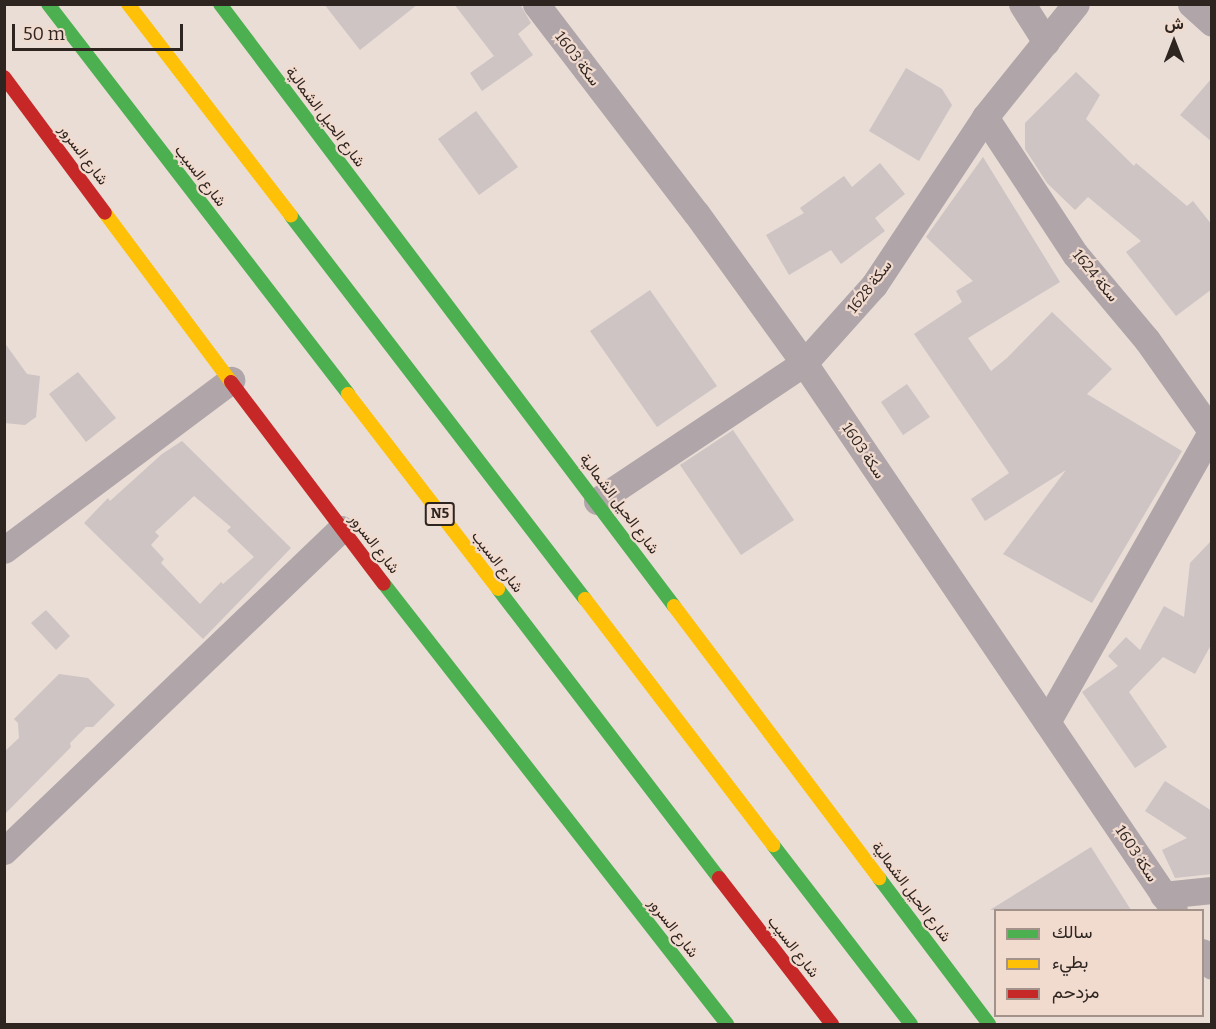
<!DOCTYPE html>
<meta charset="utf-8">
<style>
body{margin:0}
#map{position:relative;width:1216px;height:1029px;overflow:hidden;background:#e9ddd6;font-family:Bitter,Vazirmatn,serif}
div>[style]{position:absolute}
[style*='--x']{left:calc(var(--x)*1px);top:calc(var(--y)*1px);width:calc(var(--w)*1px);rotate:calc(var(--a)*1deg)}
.building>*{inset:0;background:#cdc4c3}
.street>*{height:27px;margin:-13.5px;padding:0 13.5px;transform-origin:13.5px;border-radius:13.5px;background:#b0a5a8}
.fast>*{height:14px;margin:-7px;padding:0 7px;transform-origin:7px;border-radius:7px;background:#4caf50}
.slow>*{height:14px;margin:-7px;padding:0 7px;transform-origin:7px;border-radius:7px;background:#ffc107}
.jam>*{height:14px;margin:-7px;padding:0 7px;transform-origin:7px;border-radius:7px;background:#c62828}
span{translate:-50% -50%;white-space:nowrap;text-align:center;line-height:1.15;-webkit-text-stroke:4.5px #f1dace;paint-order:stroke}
.shield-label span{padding:2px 4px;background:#f1dace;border:2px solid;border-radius:4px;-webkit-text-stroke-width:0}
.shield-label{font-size:14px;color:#2e2521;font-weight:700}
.street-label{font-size:15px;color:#2e2521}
.frame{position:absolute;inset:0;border:6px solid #2e2521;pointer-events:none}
.legend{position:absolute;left:994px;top:909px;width:210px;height:108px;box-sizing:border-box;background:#f1dace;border:2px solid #a39289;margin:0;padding:8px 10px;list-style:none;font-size:18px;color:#2e2521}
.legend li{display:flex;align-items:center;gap:12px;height:30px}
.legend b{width:30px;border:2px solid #a39289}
.north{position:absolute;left:1144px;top:12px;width:60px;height:60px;-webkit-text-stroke:4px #f1dace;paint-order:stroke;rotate:0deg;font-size:16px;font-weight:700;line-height:24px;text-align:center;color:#2e2521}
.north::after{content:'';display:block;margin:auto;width:21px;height:27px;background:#2e2521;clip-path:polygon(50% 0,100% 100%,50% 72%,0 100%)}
.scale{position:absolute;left:12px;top:24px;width:171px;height:27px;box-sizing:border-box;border:3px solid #2e2521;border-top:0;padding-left:8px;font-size:18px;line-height:21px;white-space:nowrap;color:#2e2521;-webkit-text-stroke:4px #f1dace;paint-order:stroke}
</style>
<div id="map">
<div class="building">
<div style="clip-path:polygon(324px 4px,418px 4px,360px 50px)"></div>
<div style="clip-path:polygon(454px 4px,520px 4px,531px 23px,518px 34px,533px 55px,482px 91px,470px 73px,494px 56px)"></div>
<div style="clip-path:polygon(906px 68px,942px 89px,952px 105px,919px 161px,869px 131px)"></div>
<div style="clip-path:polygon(1076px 72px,1100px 95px,1086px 119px,1134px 166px,1136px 163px,1187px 206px,1193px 201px,1212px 225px,1212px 289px,1176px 316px,1126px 252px,1141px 241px,1088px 197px,1075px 210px,1047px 183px,1025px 149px,1025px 123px)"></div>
<div style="clip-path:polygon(1212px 78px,1212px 142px,1180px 115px)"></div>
<div style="clip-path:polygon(476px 111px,518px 167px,479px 195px,438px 139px)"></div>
<div style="clip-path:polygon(983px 157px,1060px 282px,968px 338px,991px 371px,1007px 358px,1052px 312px,1112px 369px,1087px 394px,1182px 451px,1092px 603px,1003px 554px,1066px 470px,985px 521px,971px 499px,1009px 473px,914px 334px,962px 302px,956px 291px,973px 281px,926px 237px)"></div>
<div style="clip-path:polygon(880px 163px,905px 194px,875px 218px,885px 231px,841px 264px,831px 250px,789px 275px,766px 235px,804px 213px,800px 208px,844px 176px,852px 187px)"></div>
<div style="clip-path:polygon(650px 290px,717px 386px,657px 427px,590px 331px)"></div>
<div style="clip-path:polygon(4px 342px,27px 374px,40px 376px,36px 417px,25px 425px,4px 423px)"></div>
<div style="clip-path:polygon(78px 372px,116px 418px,86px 442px,49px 394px)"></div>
<div style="clip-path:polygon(907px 384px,930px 417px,903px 435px,881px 402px)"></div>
<div style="clip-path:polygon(733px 430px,794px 520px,741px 555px,680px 465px)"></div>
<div style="clip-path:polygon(evenodd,182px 441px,291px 548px,203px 639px,84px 523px,108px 498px,110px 501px,162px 454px,182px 441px,194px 496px,231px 527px,227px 531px,254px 557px,223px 584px,221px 582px,200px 604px,161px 563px,164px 559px,151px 545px,159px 536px,155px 532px,194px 496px)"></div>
<div style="clip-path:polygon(1212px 540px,1212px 643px,1195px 674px,1163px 657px,1129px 692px,1167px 747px,1135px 768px,1082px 692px,1118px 666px,1108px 656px,1126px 637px,1140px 650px,1164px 606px,1184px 617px,1190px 563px)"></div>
<div style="clip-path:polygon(46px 610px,70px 636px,56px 650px,31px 623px)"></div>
<div style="clip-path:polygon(59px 674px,88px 678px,115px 705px,93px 727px,86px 727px,70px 743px,71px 747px,4px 815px,4px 752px,19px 738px,18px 723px,14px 719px)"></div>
<div style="clip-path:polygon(1165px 781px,1212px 811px,1212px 874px,1175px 878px,1162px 850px,1187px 838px,1145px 811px)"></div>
<div style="clip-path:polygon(1091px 847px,1131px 910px,990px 910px)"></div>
</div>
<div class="street">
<div style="--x:536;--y:4;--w:263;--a:52.6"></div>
<div style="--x:696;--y:213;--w:185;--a:54.2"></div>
<div style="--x:804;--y:363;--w:660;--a:55.92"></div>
<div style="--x:1022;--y:4;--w:45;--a:57.7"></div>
<div style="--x:1191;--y:4;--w:28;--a:42"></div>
<div style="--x:985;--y:117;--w:164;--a:56.7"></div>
<div style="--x:1075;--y:254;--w:112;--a:50.1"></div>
<div style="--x:1147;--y:340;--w:113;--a:54.8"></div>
<div style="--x:597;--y:501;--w:249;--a:-33.7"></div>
<div style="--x:804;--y:363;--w:105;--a:-48.1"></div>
<div style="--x:874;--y:285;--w:201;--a:-56.5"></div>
<div style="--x:985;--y:117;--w:145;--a:-51.2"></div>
<div style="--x:4;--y:550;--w:284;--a:-36.8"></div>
<div style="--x:1047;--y:722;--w:333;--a:-60.5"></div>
<div style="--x:4;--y:851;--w:466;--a:-43.7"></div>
<div style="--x:1163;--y:895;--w:49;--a:-5.8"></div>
<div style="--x:1202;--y:952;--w:17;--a:54"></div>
</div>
<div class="fast">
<div style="--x:48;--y:4;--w:492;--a:52.4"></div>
<div style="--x:220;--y:4;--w:754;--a:52.98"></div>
<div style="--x:291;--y:216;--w:483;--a:52.5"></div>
<div style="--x:384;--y:584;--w:558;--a:52.06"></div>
<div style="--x:498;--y:589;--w:364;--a:52.6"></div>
<div style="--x:773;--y:845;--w:226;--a:52.4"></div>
<div style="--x:879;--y:878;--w:183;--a:53"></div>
</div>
<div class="slow">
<div style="--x:128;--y:4;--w:267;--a:52.4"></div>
<div style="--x:105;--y:213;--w:211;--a:53.3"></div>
<div style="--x:348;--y:394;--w:246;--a:52.4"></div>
<div style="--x:585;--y:599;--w:310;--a:52.6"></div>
<div style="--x:674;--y:606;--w:341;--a:53"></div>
</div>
<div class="jam">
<div style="--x:4;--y:77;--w:169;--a:53.4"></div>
<div style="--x:231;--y:382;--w:253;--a:52.9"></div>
<div style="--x:719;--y:878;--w:185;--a:52.3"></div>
</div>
<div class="shield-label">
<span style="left:440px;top:514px">N5</span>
</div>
<div class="street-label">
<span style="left:577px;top:59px;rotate:53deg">سكة 1603</span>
<span style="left:325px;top:117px;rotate:53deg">شارع الحيل الشمالية</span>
<span style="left:83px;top:155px;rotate:53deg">شارع السرور</span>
<span style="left:200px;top:176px;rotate:52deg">شارع السيب</span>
<span style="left:1095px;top:276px;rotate:51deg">سكة 1624</span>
<span style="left:870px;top:287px;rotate:-52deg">سكة 1628</span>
<span style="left:863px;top:451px;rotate:56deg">سكة 1603</span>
<span style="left:619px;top:504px;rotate:53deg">شارع الحيل الشمالية</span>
<span style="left:374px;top:544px;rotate:52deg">شارع السرور</span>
<span style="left:497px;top:562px;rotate:52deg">شارع السيب</span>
<span style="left:1136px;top:854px;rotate:57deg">سكة 1603</span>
<span style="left:911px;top:892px;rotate:53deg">شارع الحيل الشمالية</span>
<span style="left:673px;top:928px;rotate:52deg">شارع السرور</span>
<span style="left:793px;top:947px;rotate:52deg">شارع السيب</span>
</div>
<div class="frame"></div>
<ul class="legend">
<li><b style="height:8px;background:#4caf50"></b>سالك</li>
<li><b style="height:8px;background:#ffc107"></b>بطيء</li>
<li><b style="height:8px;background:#c62828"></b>مزدحم</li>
</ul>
<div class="north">ش</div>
<div class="scale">50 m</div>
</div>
